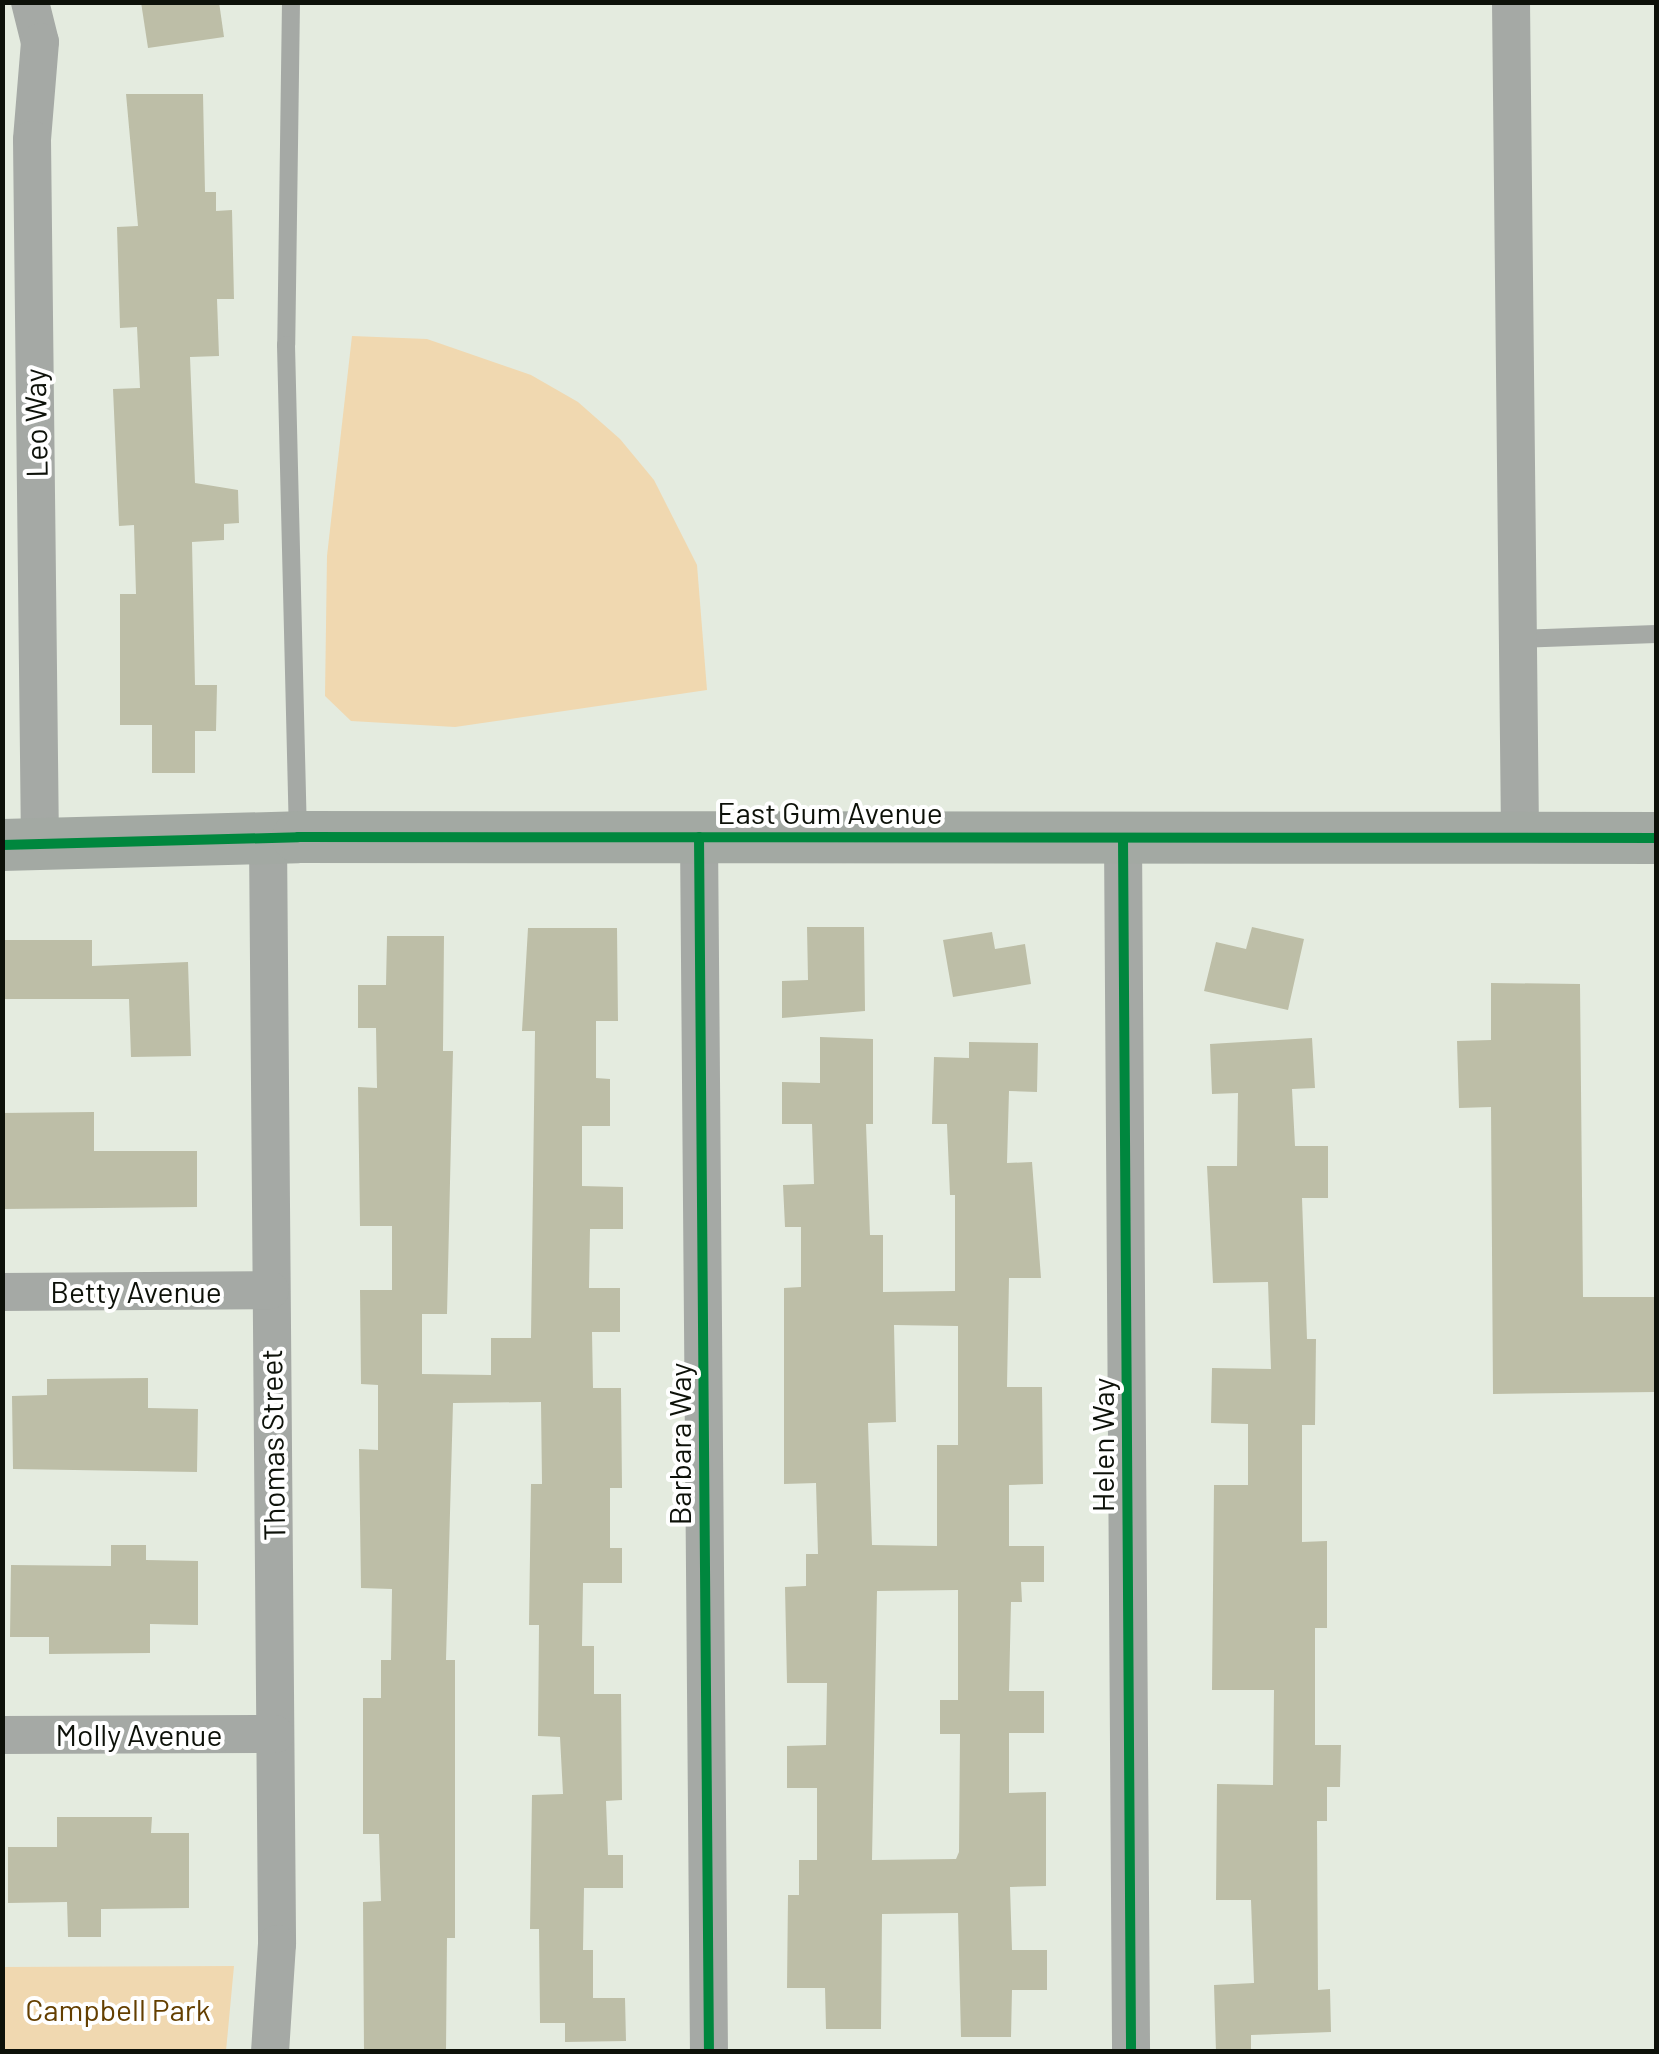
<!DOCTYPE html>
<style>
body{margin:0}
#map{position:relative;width:1659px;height:2054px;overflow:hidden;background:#e4ebdf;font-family:Barlow,sans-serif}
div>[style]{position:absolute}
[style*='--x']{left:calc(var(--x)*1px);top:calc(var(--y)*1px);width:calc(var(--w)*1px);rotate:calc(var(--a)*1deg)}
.green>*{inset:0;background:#f0d8b0}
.building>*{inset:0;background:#bdbea7}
.lane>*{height:18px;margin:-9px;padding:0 9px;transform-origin:9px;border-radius:9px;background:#a5a9a5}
.street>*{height:38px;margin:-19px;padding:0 19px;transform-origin:19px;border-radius:19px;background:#a5a9a5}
.secondary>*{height:52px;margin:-26px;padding:0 26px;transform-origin:26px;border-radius:26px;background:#a3a9a3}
.cycleway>*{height:10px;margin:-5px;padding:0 5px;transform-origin:5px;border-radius:5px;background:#00873e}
span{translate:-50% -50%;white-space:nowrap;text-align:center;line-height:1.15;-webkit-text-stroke:8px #fff;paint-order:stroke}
.street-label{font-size:30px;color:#0d1109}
.park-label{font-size:30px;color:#643f00}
.frame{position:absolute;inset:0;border:5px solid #0d1109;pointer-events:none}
</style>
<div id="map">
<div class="green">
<div style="clip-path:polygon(352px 336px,427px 339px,531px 375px,578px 402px,620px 439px,654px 480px,697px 565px,707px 690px,455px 727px,351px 721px,325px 696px,327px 556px)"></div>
<div style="clip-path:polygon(234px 1966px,226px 2051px,3px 2051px,3px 1967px)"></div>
</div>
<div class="building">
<div style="clip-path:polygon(141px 2px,219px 2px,224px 37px,148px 48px)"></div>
<div style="clip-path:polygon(126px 94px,203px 94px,205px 192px,216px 192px,216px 211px,232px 210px,234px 299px,217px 299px,219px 356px,190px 357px,195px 483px,238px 490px,239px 523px,224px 524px,224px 540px,192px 542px,195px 685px,217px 685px,216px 731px,195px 731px,195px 773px,152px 773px,152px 725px,120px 725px,120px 594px,136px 594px,134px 525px,119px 526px,113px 389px,140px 388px,137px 327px,120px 328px,117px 227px,138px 226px)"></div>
<div style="clip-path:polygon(807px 927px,864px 927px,865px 1011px,782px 1018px,782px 981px,808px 980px)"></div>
<div style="clip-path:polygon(1252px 927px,1304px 939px,1288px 1010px,1204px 991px,1216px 942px,1246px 949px)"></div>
<div style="clip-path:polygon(528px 928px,617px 928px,618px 1021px,596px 1021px,596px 1078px,610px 1079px,610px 1126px,582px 1126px,582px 1186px,623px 1187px,623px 1229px,590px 1229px,589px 1288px,620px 1288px,620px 1332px,592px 1332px,593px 1388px,621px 1388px,622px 1488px,610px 1488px,610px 1548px,622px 1548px,622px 1583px,583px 1583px,582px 1646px,594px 1646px,594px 1694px,621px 1694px,622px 1800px,606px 1801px,608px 1855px,623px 1855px,623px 1888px,584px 1888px,583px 1950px,593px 1950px,593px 1998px,625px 1998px,626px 2041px,565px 2042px,565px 2023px,540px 2023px,539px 1929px,530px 1929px,532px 1795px,563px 1794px,560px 1737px,538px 1736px,539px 1625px,529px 1625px,531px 1484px,542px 1484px,541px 1402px,453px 1403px,446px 1660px,455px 1660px,455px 1938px,447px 1938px,446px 2052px,364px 2052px,363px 1902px,381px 1901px,379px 1834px,363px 1834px,363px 1698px,381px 1698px,381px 1660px,391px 1660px,392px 1589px,361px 1588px,359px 1449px,378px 1450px,378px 1385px,361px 1384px,360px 1290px,392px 1290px,392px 1226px,360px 1226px,358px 1087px,377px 1088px,376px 1028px,358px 1028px,358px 985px,386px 985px,387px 936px,444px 936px,443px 1051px,453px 1051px,447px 1314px,422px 1314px,422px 1374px,491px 1375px,491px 1338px,531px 1338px,535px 1031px,522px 1031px)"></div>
<div style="clip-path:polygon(992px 932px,995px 949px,1025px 944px,1031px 984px,953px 997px,943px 940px)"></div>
<div style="clip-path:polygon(3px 940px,92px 940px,92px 966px,188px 962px,191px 1056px,131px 1057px,129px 999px,3px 999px)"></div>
<div style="clip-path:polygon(1491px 983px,1580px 984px,1583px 1297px,1656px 1297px,1656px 1392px,1493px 1394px,1491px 1107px,1459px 1108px,1457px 1041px,1491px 1040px)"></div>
<div style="clip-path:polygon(evenodd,820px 1037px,873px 1039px,873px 1124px,866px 1124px,870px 1235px,883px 1235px,883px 1292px,955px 1291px,955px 1195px,950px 1195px,947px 1124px,932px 1124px,934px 1057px,969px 1058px,969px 1042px,1038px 1043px,1037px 1092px,1009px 1091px,1007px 1163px,1032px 1162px,1041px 1278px,1009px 1278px,1007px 1387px,1042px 1387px,1043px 1484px,1009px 1485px,1009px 1546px,1044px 1546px,1044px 1582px,1021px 1582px,1022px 1602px,1011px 1602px,1009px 1691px,1044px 1691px,1044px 1733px,1009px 1733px,1009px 1793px,1046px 1792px,1046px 1886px,1010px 1887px,1012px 1950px,1047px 1950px,1047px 1990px,1012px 1990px,1011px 2037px,961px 2037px,958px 1913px,882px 1914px,881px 2029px,826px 2029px,825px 1988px,787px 1988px,788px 1895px,799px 1895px,799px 1860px,817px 1860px,817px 1788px,787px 1788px,787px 1746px,826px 1745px,827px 1683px,787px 1683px,785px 1587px,806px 1586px,806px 1554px,818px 1554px,816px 1483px,784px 1484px,784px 1288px,801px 1287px,801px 1227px,785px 1227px,783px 1185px,814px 1184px,812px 1124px,782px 1124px,782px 1082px,820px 1083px,820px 1037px,894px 1325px,958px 1326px,958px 1445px,937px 1445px,937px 1546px,872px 1545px,868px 1423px,896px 1422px,894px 1325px,820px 1037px,958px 1590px,958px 1700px,940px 1700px,940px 1734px,960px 1734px,959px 1852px,956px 1859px,872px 1860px,877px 1591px,958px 1590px)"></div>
<div style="clip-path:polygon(1312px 1038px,1315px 1088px,1292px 1089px,1295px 1146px,1328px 1146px,1328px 1198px,1302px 1198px,1307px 1339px,1316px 1339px,1315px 1425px,1302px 1425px,1302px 1542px,1327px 1541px,1327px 1628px,1315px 1628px,1315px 1745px,1341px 1745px,1340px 1787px,1327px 1787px,1327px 1821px,1317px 1821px,1318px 1990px,1330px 1989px,1331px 2032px,1251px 2035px,1251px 2052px,1216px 2052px,1214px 1985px,1254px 1983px,1251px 1900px,1216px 1900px,1217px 1784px,1273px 1785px,1274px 1690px,1212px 1690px,1214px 1485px,1248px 1485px,1248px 1424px,1211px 1423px,1212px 1368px,1271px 1369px,1268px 1282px,1213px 1283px,1207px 1166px,1237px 1166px,1238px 1093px,1212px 1094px,1210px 1044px)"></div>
<div style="clip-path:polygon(94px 1112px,94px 1151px,197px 1151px,197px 1207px,3px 1209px,2px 1113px)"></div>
<div style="clip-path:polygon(148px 1378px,148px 1408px,198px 1409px,197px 1472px,13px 1469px,12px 1396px,47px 1395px,47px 1379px)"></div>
<div style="clip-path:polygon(111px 1545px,146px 1545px,146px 1560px,198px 1561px,198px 1625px,150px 1624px,150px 1653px,49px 1654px,49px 1637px,10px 1637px,11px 1565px,111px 1566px)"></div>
<div style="clip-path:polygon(57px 1817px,152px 1817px,151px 1833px,189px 1833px,189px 1908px,101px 1909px,101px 1937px,68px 1937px,67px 1902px,8px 1903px,8px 1847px,57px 1847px)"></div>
</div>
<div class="lane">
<div style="--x:291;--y:2;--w:343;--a:90.8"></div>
<div style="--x:286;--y:345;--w:487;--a:88.6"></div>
<div style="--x:1518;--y:639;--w:138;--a:-2.1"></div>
</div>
<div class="street">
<div style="--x:30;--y:2;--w:41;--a:76"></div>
<div style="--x:40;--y:42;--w:98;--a:94.7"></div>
<div style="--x:32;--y:140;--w:704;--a:89.35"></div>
<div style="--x:1511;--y:2;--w:838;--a:89.38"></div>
<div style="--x:699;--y:837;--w:1215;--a:89.53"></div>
<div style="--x:1123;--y:838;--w:1214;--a:89.62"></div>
<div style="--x:268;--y:839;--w:1105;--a:89.53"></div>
<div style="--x:277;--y:1944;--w:108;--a:93.7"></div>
<div style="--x:2;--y:1292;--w:268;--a:-0.4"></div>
<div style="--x:2;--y:1735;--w:273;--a:-0.2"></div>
</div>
<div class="secondary">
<div style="--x:2;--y:845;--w:296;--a:-1.5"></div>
<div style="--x:298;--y:837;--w:1358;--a:0.04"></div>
</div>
<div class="cycleway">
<div style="--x:699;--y:837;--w:1215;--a:89.53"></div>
<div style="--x:1123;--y:838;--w:1214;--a:89.62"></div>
<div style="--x:2;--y:845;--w:296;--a:-1.5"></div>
<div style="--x:298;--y:837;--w:1358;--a:0.04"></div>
</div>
<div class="street-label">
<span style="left:35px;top:423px;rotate:-91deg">Leo Way</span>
<span style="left:830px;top:812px">East Gum Avenue</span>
<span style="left:136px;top:1291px">Betty Avenue</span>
<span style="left:679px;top:1444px;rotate:-90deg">Barbara Way</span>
<span style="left:272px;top:1445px;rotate:-91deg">Thomas Street</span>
<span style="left:1102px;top:1445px;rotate:-90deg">Helen Way</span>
<span style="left:139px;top:1734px">Molly Avenue</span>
</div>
<div class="park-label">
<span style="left:118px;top:2009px">Campbell Park</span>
</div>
<div class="frame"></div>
</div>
